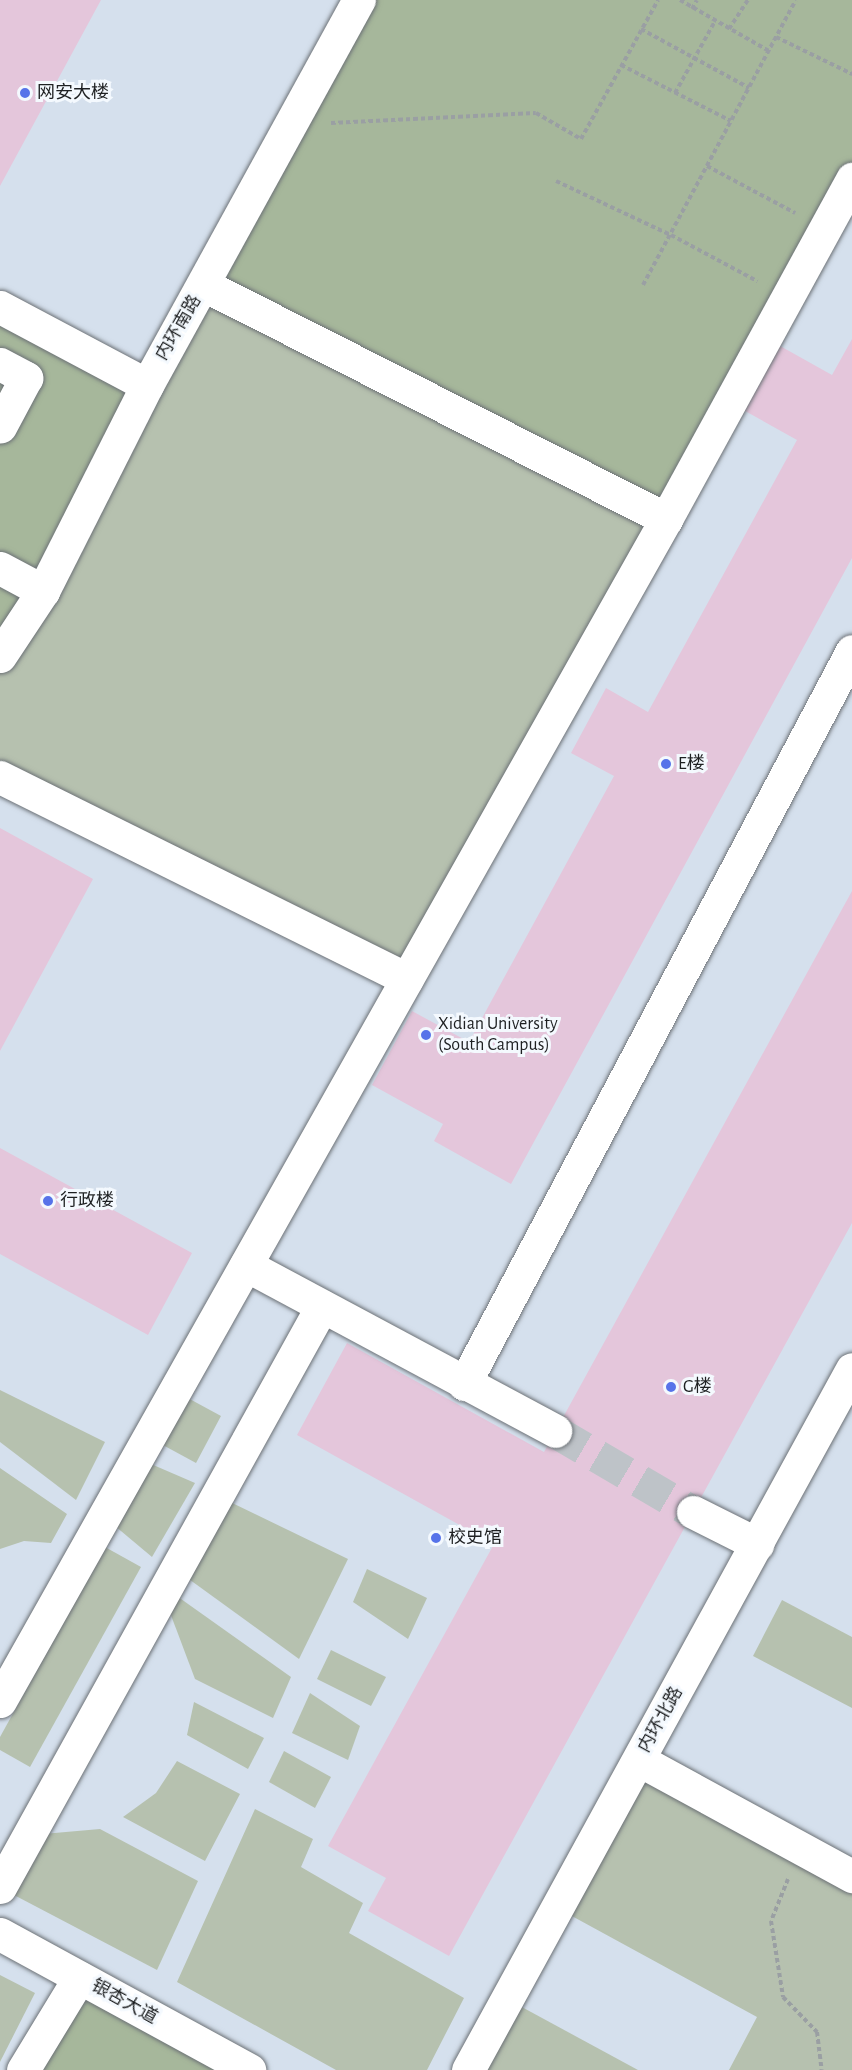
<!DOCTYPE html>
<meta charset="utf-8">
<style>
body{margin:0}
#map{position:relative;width:852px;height:2070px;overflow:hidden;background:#e6ecf2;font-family:"Alegreya Sans","Noto Sans SC",sans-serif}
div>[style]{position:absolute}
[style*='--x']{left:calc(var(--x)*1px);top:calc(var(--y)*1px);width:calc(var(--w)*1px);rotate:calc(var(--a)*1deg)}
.built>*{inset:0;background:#d5e0ed}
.green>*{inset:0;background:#b6c1af}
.forest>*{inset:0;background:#a6b79b}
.building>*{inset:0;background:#e4c6db}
.minor-tunnel>*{height:33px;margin-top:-16.5px;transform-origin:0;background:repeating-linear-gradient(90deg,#bec3c8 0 33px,transparent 0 49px)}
.path>*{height:4px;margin-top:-2px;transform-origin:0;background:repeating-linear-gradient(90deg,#9a9fa3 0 4.5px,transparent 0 7.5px)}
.roads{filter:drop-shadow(0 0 2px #6c7176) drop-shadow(0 0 2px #6c7176)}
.minor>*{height:33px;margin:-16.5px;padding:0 16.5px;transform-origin:16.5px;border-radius:16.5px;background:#fff}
.dots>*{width:16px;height:16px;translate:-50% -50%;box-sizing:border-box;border:3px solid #f4f9fe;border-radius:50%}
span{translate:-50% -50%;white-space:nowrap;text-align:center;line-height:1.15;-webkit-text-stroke:6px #f4f9fe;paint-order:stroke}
.poi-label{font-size:18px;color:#1e2022}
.left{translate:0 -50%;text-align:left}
.street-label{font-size:18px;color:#1e2022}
</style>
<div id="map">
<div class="built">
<div style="clip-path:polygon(0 0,852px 0,852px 2070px,0 2070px)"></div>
</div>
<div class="green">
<div style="clip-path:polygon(204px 285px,666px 519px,407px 979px,0 777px,0 640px)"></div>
<div style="clip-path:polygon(0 1390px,105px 1442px,76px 1500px,0 1442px)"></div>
<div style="clip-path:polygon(186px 1397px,221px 1416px,196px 1463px,161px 1444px)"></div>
<div style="clip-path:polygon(151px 1464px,195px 1483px,152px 1557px,115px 1526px)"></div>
<div style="clip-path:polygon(0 1468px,67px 1514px,51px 1543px,24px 1541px,0 1549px)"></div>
<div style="clip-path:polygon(226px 1500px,348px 1559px,299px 1659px,186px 1577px)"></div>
<div style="clip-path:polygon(105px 1547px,141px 1567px,30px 1767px,0 1750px,0 1737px)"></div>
<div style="clip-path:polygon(367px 1569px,427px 1598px,408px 1639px,353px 1602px)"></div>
<div style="clip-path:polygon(174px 1594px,291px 1677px,273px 1718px,195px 1679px,169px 1610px)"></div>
<div style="clip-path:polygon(782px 1600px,852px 1637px,852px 1708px,753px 1656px)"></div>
<div style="clip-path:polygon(331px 1650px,386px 1677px,371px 1706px,317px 1679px)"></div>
<div style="clip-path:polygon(310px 1693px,360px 1726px,348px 1760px,292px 1733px)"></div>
<div style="clip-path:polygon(194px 1702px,264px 1738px,248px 1769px,187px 1735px)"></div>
<div style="clip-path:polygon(284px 1751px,331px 1777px,315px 1808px,269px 1782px)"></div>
<div style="clip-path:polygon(639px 1760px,852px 1876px,852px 2070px,729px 2070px,757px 2017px,559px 1909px)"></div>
<div style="clip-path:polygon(177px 1761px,240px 1794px,205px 1861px,123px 1817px,156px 1793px)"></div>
<div style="clip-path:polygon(255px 1809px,313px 1839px,301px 1867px,363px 1903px,349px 1933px,464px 1998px,427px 2070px,336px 2070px,177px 1982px)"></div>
<div style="clip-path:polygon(100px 1829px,198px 1881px,157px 1970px,14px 1895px,43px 1834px)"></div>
<div style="clip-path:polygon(0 1975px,35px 1993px,0 2062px)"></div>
<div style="clip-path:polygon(507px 1999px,638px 2070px,468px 2070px)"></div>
</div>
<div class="forest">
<div style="clip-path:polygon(359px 0,852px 0,852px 179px,666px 519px,204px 285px)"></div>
<div style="clip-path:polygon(0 306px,147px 385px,0 650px)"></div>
<div style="clip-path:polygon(79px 1978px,248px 2070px,23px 2070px)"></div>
</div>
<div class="building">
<div style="clip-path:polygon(0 0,101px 0,0 186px)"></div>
<div style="clip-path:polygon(852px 339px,852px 558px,511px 1184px,434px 1141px,443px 1124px,372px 1085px,412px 1011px,469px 1042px,614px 776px,571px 753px,606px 688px,648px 712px,797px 440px,738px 407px,773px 342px,832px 375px)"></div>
<div style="clip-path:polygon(0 828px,93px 879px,0 1051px)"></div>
<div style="clip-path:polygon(852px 891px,852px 1223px,449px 1956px,368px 1911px,386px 1878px,328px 1846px,494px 1544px,297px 1435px,347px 1343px,544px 1452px)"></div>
<div style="clip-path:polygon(0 1148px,192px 1253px,148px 1335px,0 1254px)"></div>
</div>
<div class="minor-tunnel">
<div style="--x:555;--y:1431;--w:160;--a:30.4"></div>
</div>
<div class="path">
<div style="--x:680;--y:0;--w:103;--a:29.8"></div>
<div style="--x:692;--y:9;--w:10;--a:-61"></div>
<div style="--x:641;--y:29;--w:123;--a:28.6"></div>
<div style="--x:729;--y:29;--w:35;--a:-57"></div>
<div style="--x:776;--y:37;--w:85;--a:26"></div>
<div style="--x:621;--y:65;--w:123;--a:27"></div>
<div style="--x:675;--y:93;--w:82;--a:-60.9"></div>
<div style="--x:331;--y:123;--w:205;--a:-2.8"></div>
<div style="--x:536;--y:113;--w:52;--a:30"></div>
<div style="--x:581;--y:139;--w:159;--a:-61"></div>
<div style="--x:707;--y:166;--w:100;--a:28.1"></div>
<div style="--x:556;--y:181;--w:127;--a:25.2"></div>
<div style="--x:671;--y:235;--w:98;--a:28.1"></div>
<div style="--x:643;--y:285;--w:323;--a:-61.8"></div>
<div style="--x:788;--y:1879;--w:45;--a:112"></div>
<div style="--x:771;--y:1921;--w:77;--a:81"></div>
<div style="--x:783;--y:1997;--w:49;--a:45.8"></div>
<div style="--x:817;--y:2032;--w:38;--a:83"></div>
</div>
<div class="roads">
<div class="minor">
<div style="--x:204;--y:285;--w:518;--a:26.86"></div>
<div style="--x:0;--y:307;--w:166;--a:28"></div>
<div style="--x:0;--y:364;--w:30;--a:28"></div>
<div style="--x:26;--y:378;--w:55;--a:118"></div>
<div style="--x:0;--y:568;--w:49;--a:28.1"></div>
<div style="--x:0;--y:656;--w:78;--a:-56.5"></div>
<div style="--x:43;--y:591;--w:231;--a:-63.2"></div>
<div style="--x:147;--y:385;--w:440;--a:-61.2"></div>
<div style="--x:0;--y:777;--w:454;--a:26.4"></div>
<div style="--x:246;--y:1265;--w:351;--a:28.2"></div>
<div style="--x:464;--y:1384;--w:829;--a:-62.11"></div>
<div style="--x:693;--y:1512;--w:72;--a:26.6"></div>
<div style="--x:0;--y:1701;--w:1357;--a:-60.6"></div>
<div style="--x:666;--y:519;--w:388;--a:-61.3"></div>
<div style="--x:639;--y:1760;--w:243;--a:28.6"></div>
<div style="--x:0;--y:1887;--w:664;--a:-61"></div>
<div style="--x:0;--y:1934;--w:284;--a:28.6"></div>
<div style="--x:23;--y:2070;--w:108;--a:-58.7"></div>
<div style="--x:468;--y:2070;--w:799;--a:-61.29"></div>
</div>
</div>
<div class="dots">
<div style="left:25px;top:93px;background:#5773e9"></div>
<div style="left:666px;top:764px;background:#5773e9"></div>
<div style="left:426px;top:1035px;background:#5773e9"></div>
<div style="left:48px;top:1201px;background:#5773e9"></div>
<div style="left:671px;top:1387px;background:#5773e9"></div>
<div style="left:436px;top:1538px;background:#5773e9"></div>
</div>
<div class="poi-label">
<span class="left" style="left:37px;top:93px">网安大楼</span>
<span class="left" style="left:678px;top:764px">E楼</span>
<span class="left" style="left:438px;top:1035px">Xidian University<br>(South Campus)</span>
<span class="left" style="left:60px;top:1201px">行政楼</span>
<span class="left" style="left:683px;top:1387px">G楼</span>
<span class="left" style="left:448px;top:1538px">校史馆</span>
</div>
<div class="street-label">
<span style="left:179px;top:328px;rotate:-60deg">内环南路</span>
<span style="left:661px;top:1720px;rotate:-61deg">内环北路</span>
<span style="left:124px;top:2002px;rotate:29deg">银杏大道</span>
</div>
</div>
